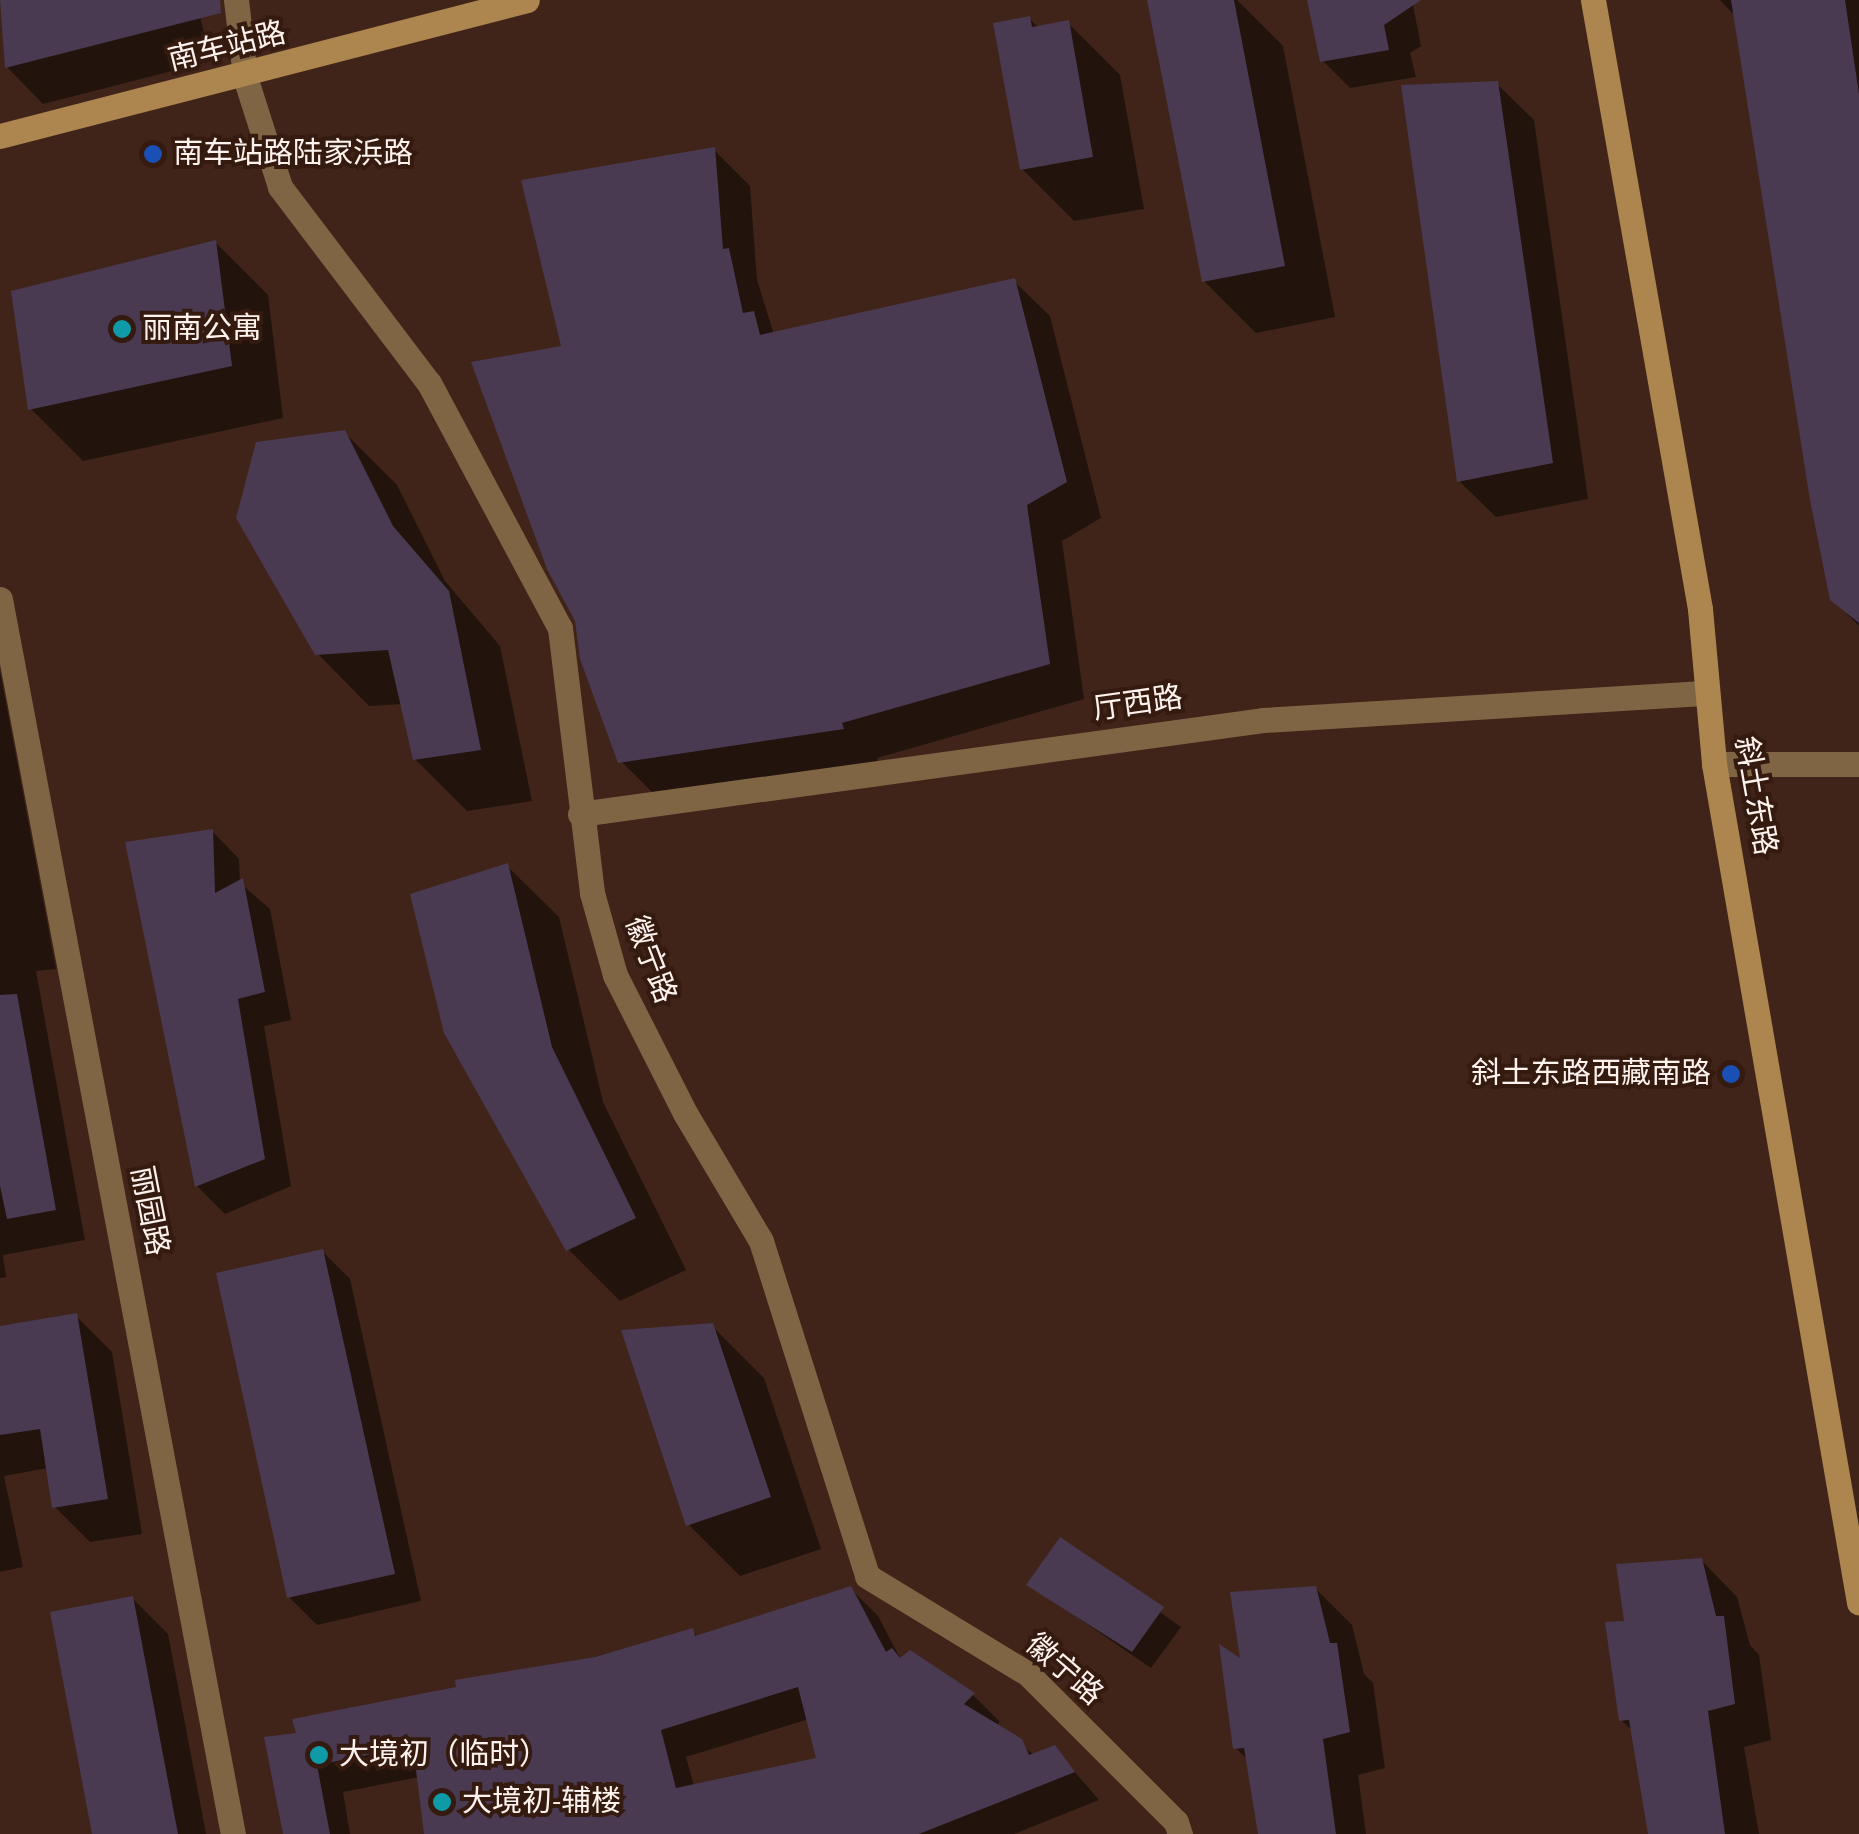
<!DOCTYPE html>
<meta charset="utf-8">
<style>
body{margin:0}
#map{position:relative;width:1859px;height:1834px;overflow:hidden;background:#402419;font-family:"Source Sans 3","Noto Sans SC",sans-serif}
div>[style]{position:absolute}
[style*='--x']{left:calc(var(--x)*1px);top:calc(var(--y)*1px);width:calc(var(--w)*1px);rotate:calc(var(--a)*1deg)}
.shadow>*{inset:0;background:#0007}
.building>*{inset:0;background:#493a52}
.street>*{height:25px;margin:-12.5px;padding:0 12.5px;transform-origin:12.5px;border-radius:12.5px;background:#7f6544}
.secondary>*{height:25px;margin:-12.5px;padding:0 12.5px;transform-origin:12.5px;border-radius:12.5px;background:#ad854f}
.dots>*{width:28px;height:28px;translate:-50% -50%;box-sizing:border-box;border:5px solid #351a10;border-radius:50%}
span{translate:-50% -50%;white-space:nowrap;text-align:center;line-height:1.15;-webkit-text-stroke:8px #351a10;paint-order:stroke}
.street-label{font-size:30px;color:#fef2ee}
.poi-label{font-size:30px;color:#fef2ee}
.left{translate:0 -50%;text-align:left}
.right{translate:-100% -50%;text-align:right}
</style>
<div id="map">
<div class="shadow">
<div style="clip-path:polygon(0 0,196px 0,211px 61px,43px 104px,7px 67px)"></div>
<div style="clip-path:polygon(1150px 0,1237px 0,1283px 46px,1335px 317px,1256px 333px,1204px 281px)"></div>
<div style="clip-path:polygon(1309px 0,1412px 0,1421px 46px,1410px 53px,1416px 77px,1350px 88px,1322px 60px)"></div>
<div style="clip-path:polygon(1859px 0,1859px 626px,1832px 599px,1737px 18px,1720px 0)"></div>
<div style="clip-path:polygon(1030px 19px,1039px 28px,1068px 23px,1120px 75px,1144px 209px,1074px 221px,1022px 169px)"></div>
<div style="clip-path:polygon(1497px 84px,1534px 120px,1588px 499px,1496px 517px,1459px 481px)"></div>
<div style="clip-path:polygon(714px 150px,750px 186px,757px 280px,774px 334px,1014px 281px,1050px 316px,1101px 518px,1062px 541px,1084px 699px,877px 758px,878px 764px,657px 797px,621px 761px,564px 348px)"></div>
<div style="clip-path:polygon(216px 243px,268px 295px,283px 418px,83px 461px,31px 409px)"></div>
<div style="clip-path:polygon(345px 433px,397px 485px,445px 581px,500px 646px,532px 801px,467px 811px,415px 759px,403px 704px,369px 706px,317px 653px)"></div>
<div style="clip-path:polygon(0 671px,56px 969px,36px 971px,85px 1240px,3px 1255px,6px 1277px,0 1278px)"></div>
<div style="clip-path:polygon(212px 831px,239px 859px,240px 883px,270px 909px,291px 1020px,264px 1026px,291px 1186px,225px 1214px,197px 1186px)"></div>
<div style="clip-path:polygon(507px 866px,559px 917px,603px 1102px,686px 1270px,620px 1301px,568px 1249px)"></div>
<div style="clip-path:polygon(323px 1252px,350px 1279px,421px 1601px,317px 1625px,289px 1597px)"></div>
<div style="clip-path:polygon(76px 1316px,112px 1352px,142px 1534px,90px 1542px,55px 1507px,48px 1468px,4px 1476px,23px 1567px,0 1572px,0 1329px)"></div>
<div style="clip-path:polygon(712px 1326px,764px 1378px,821px 1549px,740px 1576px,688px 1524px)"></div>
<div style="clip-path:polygon(1060px 1541px,1181px 1627px,1151px 1668px,1030px 1585px)"></div>
<div style="clip-path:polygon(1701px 1560px,1737px 1597px,1750px 1645px,1759px 1655px,1771px 1740px,1744px 1747px,1759px 1834px,1650px 1834px,1634px 1732px,1621px 1720px,1627px 1624px)"></div>
<div style="clip-path:polygon(evenodd,850px 1588px,878px 1616px,901px 1660px,910px 1653px,973px 1695px,1000px 1722px,996px 1726px,1034px 1755px,1054px 1748px,1099px 1800px,1014px 1834px,426px 1834px,419px 1777px,343px 1792px,350px 1834px,283px 1834px,299px 1735px,692px 1631px,699px 1638px,850px 1588px,809px 1719px,819px 1760px,694px 1786px,686px 1757px,809px 1719px)"></div>
<div style="clip-path:polygon(1315px 1588px,1352px 1625px,1364px 1674px,1373px 1683px,1385px 1768px,1358px 1775px,1366px 1834px,1260px 1834px,1248px 1760px,1236px 1748px,1244px 1663px)"></div>
<div style="clip-path:polygon(132px 1598px,168px 1634px,206px 1834px,94px 1834px)"></div>
</div>
<div class="building">
<div style="clip-path:polygon(0 0,220px 0,221px 13px,5px 68px)"></div>
<div style="clip-path:polygon(1147px 0,1234px 0,1285px 266px,1202px 282px)"></div>
<div style="clip-path:polygon(1307px 0,1421px 0,1384px 25px,1389px 50px,1320px 62px)"></div>
<div style="clip-path:polygon(1731px 0,1845px 0,1859px 94px,1859px 623px,1830px 600px,1810px 500px)"></div>
<div style="clip-path:polygon(1030px 16px,1032px 27px,1069px 20px,1093px 157px,1020px 170px,993px 23px)"></div>
<div style="clip-path:polygon(1498px 81px,1553px 463px,1457px 482px,1401px 85px)"></div>
<div style="clip-path:polygon(715px 147px,723px 249px,729px 248px,743px 313px,754px 311px,760px 335px,1015px 278px,1067px 482px,1027px 505px,1050px 664px,842px 723px,844px 729px,618px 763px,580px 659px,575px 621px,547px 569px,471px 362px,561px 346px,521px 180px)"></div>
<div style="clip-path:polygon(216px 240px,232px 366px,28px 410px,11px 291px)"></div>
<div style="clip-path:polygon(345px 430px,393px 526px,449px 591px,481px 750px,413px 760px,388px 650px,315px 655px,236px 518px,256px 442px)"></div>
<div style="clip-path:polygon(213px 829px,215px 893px,243px 878px,265px 992px,238px 999px,265px 1159px,195px 1187px,125px 842px)"></div>
<div style="clip-path:polygon(508px 863px,552px 1047px,636px 1218px,566px 1251px,444px 1033px,410px 894px)"></div>
<div style="clip-path:polygon(17px 994px,56px 1210px,7px 1219px,0 1186px,0 995px)"></div>
<div style="clip-path:polygon(323px 1249px,395px 1574px,287px 1598px,216px 1273px)"></div>
<div style="clip-path:polygon(77px 1313px,108px 1499px,52px 1508px,40px 1429px,0 1435px,0 1326px)"></div>
<div style="clip-path:polygon(713px 1323px,771px 1497px,686px 1526px,621px 1330px)"></div>
<div style="clip-path:polygon(1060px 1537px,1164px 1607px,1132px 1652px,1026px 1585px)"></div>
<div style="clip-path:polygon(1702px 1558px,1716px 1616px,1724px 1616px,1735px 1704px,1708px 1711px,1725px 1834px,1648px 1834px,1629px 1720px,1619px 1721px,1605px 1622px,1624px 1621px,1616px 1564px)"></div>
<div style="clip-path:polygon(evenodd,851px 1586px,886px 1652px,892px 1648px,900px 1658px,910px 1650px,975px 1693px,964px 1704px,1022px 1739px,1029px 1755px,1055px 1745px,1075px 1772px,919px 1834px,424px 1834px,413px 1746px,317px 1765px,330px 1834px,283px 1834px,264px 1737px,296px 1733px,292px 1719px,456px 1687px,455px 1680px,595px 1657px,693px 1628px,695px 1636px,851px 1586px,798px 1687px,816px 1758px,676px 1788px,661px 1730px,798px 1687px)"></div>
<div style="clip-path:polygon(1316px 1586px,1330px 1643px,1337px 1643px,1350px 1732px,1323px 1739px,1336px 1834px,1258px 1834px,1244px 1748px,1233px 1749px,1219px 1644px,1240px 1658px,1230px 1592px)"></div>
<div style="clip-path:polygon(133px 1596px,178px 1834px,92px 1834px,50px 1612px)"></div>
</div>
<div class="street">
<div style="--x:236;--y:0;--w:78;--a:83.3"></div>
<div style="--x:245;--y:77;--w:115;--a:72.3"></div>
<div style="--x:280;--y:187;--w:246;--a:52.8"></div>
<div style="--x:429;--y:383;--w:278;--a:61.9"></div>
<div style="--x:560;--y:628;--w:267;--a:83.1"></div>
<div style="--x:592;--y:893;--w:85;--a:74.3"></div>
<div style="--x:615;--y:975;--w:155;--a:63.1"></div>
<div style="--x:685;--y:1113;--w:149;--a:59.3"></div>
<div style="--x:761;--y:1241;--w:351;--a:72.4"></div>
<div style="--x:867;--y:1576;--w:188;--a:31.3"></div>
<div style="--x:1028;--y:1674;--w:209;--a:45"></div>
<div style="--x:1176;--y:1822;--w:13;--a:72"></div>
<div style="--x:0;--y:599;--w:1257;--a:79.32"></div>
<div style="--x:1714;--y:764;--w:145;--a:0"></div>
<div style="--x:580;--y:814;--w:689;--a:-7.84"></div>
<div style="--x:1263;--y:720;--w:445;--a:-3.5"></div>
</div>
<div class="secondary">
<div style="--x:1593;--y:0;--w:618;--a:80.03"></div>
<div style="--x:1700;--y:609;--w:156;--a:84.8"></div>
<div style="--x:1714;--y:764;--w:851;--a:80.19"></div>
<div style="--x:0;--y:136;--w:544;--a:-14.47"></div>
</div>
<div class="dots">
<div style="left:153px;top:154px;background:#1a4fb4"></div>
<div style="left:122px;top:329px;background:#0f9aa8"></div>
<div style="left:1731px;top:1074px;background:#1a4fb4"></div>
<div style="left:319px;top:1755px;background:#0f9aa8"></div>
<div style="left:442px;top:1802px;background:#0f9aa8"></div>
</div>
<div class="street-label">
<span style="left:227px;top:47px;rotate:-14deg">南车站路</span>
<span style="left:1138px;top:704px;rotate:-8deg">厅西路</span>
<span style="left:1755px;top:796px;rotate:80deg">斜土东路</span>
<span style="left:650px;top:960px;rotate:69deg">徽宁路</span>
<span style="left:149px;top:1211px;rotate:79deg">丽园路</span>
<span style="left:1064px;top:1670px;rotate:41deg">徽宁路</span>
</div>
<div class="poi-label">
<span class="left" style="left:173px;top:154px">南车站路陆家浜路</span>
<span class="left" style="left:142px;top:329px">丽南公寓</span>
<span class="right" style="left:1711px;top:1074px">斜土东路西藏南路</span>
<span class="left" style="left:339px;top:1755px">大境初（临时）</span>
<span class="left" style="left:462px;top:1802px">大境初-辅楼</span>
</div>
</div>
